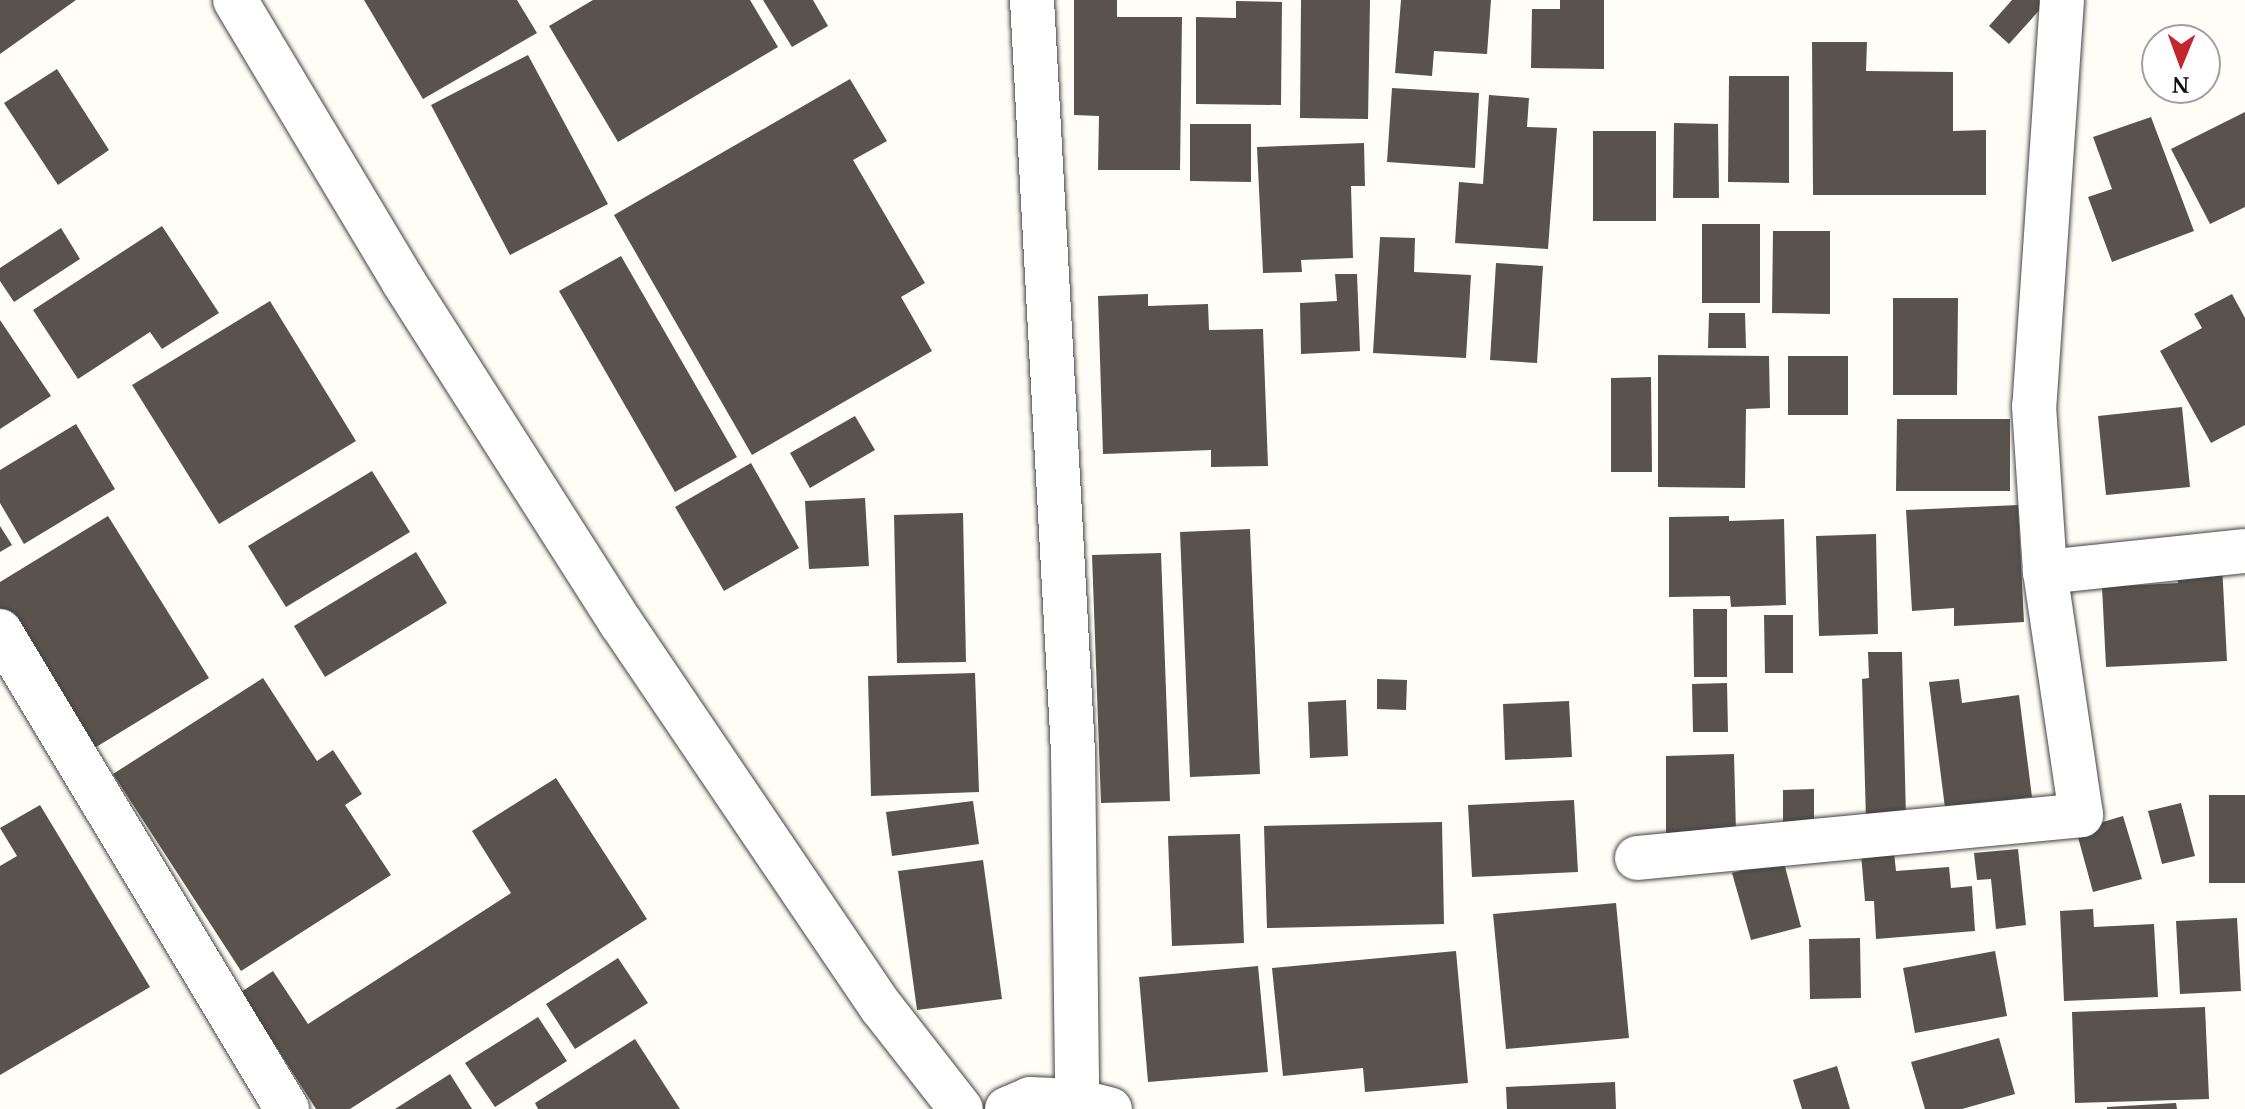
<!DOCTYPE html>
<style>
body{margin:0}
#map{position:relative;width:2245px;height:1109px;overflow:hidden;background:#fffdf5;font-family:"Noto Serif",serif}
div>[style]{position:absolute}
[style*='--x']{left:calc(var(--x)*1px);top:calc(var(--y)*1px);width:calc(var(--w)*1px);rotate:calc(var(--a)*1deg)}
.building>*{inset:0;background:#5a524d}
.roads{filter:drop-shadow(0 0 2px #444) drop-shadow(0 0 2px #444)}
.minor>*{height:44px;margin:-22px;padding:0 22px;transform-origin:22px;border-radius:22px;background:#fff}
span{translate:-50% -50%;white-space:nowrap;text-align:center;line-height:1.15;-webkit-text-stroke:8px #fff;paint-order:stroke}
.north{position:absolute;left:2141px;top:24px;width:80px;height:80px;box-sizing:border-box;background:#fff;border:2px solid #a0a0a0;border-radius:50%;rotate:181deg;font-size:22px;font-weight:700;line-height:32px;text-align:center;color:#111}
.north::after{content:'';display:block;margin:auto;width:28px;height:36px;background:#c4262e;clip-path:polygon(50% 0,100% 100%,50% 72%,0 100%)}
</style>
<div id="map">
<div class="building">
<div style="clip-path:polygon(0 0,76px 0,0 54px)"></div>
<div style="clip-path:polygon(364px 0,517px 0,537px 33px,423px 99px)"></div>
<div style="clip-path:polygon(593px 0,750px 0,778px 47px,618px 142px,549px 26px)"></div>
<div style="clip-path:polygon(763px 0,813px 0,828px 26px,792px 47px)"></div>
<div style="clip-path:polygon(1074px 0,1117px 0,1117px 17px,1182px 17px,1180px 170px,1098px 170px,1099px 116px,1074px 115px)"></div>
<div style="clip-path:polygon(1301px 0,1370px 0,1368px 119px,1300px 118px)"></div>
<div style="clip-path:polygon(1401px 0,1491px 0,1487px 54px,1434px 51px,1432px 76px,1395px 73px)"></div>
<div style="clip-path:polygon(1560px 0,1604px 0,1604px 69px,1531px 68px,1532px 9px,1560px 9px)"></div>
<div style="clip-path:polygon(2012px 0,2039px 0,2044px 5px,2009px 44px,1989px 26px)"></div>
<div style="clip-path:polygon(1236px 1px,1282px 2px,1281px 105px,1196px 104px,1196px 17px,1236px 18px)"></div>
<div style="clip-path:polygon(1812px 42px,1867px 42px,1866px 71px,1953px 72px,1953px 131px,1986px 130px,1986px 195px,1813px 195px)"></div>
<div style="clip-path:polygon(528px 55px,608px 204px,510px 255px,431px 105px)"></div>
<div style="clip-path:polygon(57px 69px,109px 150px,58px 185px,4px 103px)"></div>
<div style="clip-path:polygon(1729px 76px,1789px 76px,1789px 183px,1728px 182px)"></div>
<div style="clip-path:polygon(850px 79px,887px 141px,853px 160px,925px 283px,901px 297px,932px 351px,752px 455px,614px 215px)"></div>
<div style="clip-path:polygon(1392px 88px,1479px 93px,1475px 168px,1387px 162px)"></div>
<div style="clip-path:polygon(1489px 95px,1529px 98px,1527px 127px,1557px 128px,1548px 249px,1455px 243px,1459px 182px,1483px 184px)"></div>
<div style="clip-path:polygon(2245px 112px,2245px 207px,2210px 224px,2171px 149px)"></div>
<div style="clip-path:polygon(2151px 117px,2194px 231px,2112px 262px,2088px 197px,2112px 189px,2093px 137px)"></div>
<div style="clip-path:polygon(1674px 123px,1718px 124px,1719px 198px,1673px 198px)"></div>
<div style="clip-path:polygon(1190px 124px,1251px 124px,1251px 182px,1190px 181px)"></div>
<div style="clip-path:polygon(1593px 131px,1656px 131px,1656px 221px,1593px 221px)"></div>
<div style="clip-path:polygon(1364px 143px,1365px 186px,1351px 186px,1353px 258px,1301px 260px,1302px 272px,1263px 273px,1257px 147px)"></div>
<div style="clip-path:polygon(1702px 224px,1760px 224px,1760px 303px,1702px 303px)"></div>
<div style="clip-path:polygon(162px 226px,219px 313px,162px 349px,150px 332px,78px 379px,33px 310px)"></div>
<div style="clip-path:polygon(61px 228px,80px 259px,14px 302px,0 281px,0 268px)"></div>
<div style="clip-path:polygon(1773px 231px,1830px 231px,1830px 314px,1772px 313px)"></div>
<div style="clip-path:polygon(1380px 237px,1415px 238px,1414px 272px,1471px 275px,1466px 358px,1373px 353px)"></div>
<div style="clip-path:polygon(621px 256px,737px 457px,675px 492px,559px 291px)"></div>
<div style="clip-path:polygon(1496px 263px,1543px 266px,1537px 363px,1490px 360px)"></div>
<div style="clip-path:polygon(1335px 274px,1357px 274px,1360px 351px,1301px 354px,1300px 303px,1337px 301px)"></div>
<div style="clip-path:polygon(1148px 294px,1148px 306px,1208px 304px,1209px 330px,1263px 329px,1268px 466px,1211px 467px,1211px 450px,1103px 454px,1098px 296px)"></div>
<div style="clip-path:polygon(2232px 294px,2245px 318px,2245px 425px,2211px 443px,2160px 351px,2202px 328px,2194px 314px)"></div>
<div style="clip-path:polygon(1893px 298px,1958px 298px,1957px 395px,1893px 395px)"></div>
<div style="clip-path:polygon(270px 301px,356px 441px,219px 524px,132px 385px)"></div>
<div style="clip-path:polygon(1709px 313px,1745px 313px,1746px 348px,1708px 348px)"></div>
<div style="clip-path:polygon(0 320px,51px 396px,0 429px)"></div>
<div style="clip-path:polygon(1658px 355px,1769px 356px,1770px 408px,1746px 409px,1745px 488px,1658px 487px)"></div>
<div style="clip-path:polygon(1788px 356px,1848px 356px,1848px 415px,1788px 415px)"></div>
<div style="clip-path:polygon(1651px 377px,1652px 472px,1611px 472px,1611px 378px)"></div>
<div style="clip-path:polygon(2182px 407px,2190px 487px,2106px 495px,2098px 416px)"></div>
<div style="clip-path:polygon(855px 416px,875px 450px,810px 488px,790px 453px)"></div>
<div style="clip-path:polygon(1897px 419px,2010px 419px,2010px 491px,1896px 491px)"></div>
<div style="clip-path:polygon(76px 424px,115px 489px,24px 544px,0 503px,0 470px)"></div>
<div style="clip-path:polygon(751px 463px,799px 548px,724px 591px,675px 507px)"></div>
<div style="clip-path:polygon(372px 471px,410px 532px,286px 607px,248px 546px)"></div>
<div style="clip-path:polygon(865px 498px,869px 566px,809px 569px,805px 501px)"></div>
<div style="clip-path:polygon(2018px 505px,2024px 622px,1954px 626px,1954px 608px,1912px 611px,1906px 510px)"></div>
<div style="clip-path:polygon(963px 513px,966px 662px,897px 663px,894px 515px)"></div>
<div style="clip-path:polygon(108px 516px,209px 678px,88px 752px,0 610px,0 582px)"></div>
<div style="clip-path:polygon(1729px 516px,1729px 521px,1784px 519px,1786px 605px,1731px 607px,1730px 596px,1669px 597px,1669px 517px)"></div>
<div style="clip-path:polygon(0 526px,12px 545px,0 552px)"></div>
<div style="clip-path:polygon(1250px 529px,1260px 774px,1190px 777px,1180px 532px)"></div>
<div style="clip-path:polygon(1876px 534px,1878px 634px,1819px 636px,1816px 536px)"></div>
<div style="clip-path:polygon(416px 552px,447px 603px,325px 677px,294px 626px)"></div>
<div style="clip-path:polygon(1161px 553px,1170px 801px,1101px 803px,1092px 555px)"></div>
<div style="clip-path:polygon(2222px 564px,2227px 661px,2106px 667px,2102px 587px,2178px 583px,2177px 567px)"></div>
<div style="clip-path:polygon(1693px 609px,1727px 609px,1727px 677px,1694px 677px)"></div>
<div style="clip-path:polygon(1764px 615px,1793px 615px,1793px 673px,1765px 673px)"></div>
<div style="clip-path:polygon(1868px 652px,1902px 652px,1906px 818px,1866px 819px,1862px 679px,1869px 678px)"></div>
<div style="clip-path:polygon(975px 673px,979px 792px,871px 796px,868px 676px)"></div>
<div style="clip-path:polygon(263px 678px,317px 761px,333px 750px,362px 794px,345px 805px,391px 875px,241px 971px,113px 774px)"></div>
<div style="clip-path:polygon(1377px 679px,1407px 680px,1406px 710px,1377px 709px)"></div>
<div style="clip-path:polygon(1959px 679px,1962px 703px,2019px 695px,2032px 797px,1945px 808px,1929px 682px)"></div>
<div style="clip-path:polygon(1727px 683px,1728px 732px,1693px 732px,1692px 684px)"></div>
<div style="clip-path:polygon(1346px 700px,1348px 756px,1310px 758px,1308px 702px)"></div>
<div style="clip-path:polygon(1569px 701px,1572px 757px,1505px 760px,1503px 704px)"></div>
<div style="clip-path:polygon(1734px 754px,1736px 833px,1666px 834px,1666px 756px)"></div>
<div style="clip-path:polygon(556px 778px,647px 919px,350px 1109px,316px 1109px,241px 992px,273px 971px,308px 1024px,511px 893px,472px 831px)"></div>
<div style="clip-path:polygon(1814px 789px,1814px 827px,1783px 827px,1783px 790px)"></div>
<div style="clip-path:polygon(2209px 795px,2245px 795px,2245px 883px,2209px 883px)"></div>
<div style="clip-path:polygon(1574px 800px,1578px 872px,1472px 877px,1468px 805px)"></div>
<div style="clip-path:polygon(973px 801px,979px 844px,892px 856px,886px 812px)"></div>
<div style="clip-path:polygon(2181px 803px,2195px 856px,2162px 864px,2148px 811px)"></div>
<div style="clip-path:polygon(40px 805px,150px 987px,0 1075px,0 866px,17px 856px,0 828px)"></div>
<div style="clip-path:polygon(2123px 816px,2142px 879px,2093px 892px,2076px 830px)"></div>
<div style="clip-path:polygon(1442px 822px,1444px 924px,1267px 928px,1264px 826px)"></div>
<div style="clip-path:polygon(1240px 834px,1244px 943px,1172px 946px,1168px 836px)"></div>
<div style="clip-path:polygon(2018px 849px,2026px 925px,1996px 929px,1991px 879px,1977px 880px,1974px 853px)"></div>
<div style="clip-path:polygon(1894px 852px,1896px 871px,1949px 867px,1951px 888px,1972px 886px,1975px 931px,1876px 939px,1874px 901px,1865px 901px,1861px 854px)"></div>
<div style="clip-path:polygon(1783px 859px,1801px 927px,1751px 940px,1732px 873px)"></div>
<div style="clip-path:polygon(983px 860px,1002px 999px,917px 1010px,898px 871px)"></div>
<div style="clip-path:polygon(1616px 903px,1629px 1038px,1506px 1049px,1493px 914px)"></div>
<div style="clip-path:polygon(2093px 909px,2094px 927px,2154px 924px,2158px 997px,2064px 1001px,2060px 911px)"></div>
<div style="clip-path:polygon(2237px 918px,2241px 991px,2180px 994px,2176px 921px)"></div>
<div style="clip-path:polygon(1860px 938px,1861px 998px,1810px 999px,1809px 939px)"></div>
<div style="clip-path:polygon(1456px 951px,1468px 1083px,1365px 1092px,1363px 1068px,1283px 1076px,1272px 968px)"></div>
<div style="clip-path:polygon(1995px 951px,2007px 1016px,1915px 1033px,1903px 968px)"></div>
<div style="clip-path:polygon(618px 958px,648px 1003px,575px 1049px,546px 1004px)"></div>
<div style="clip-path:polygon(1258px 966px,1268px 1072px,1148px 1082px,1139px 977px)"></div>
<div style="clip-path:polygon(2205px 1007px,2209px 1099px,2075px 1103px,2072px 1012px)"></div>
<div style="clip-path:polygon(538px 1017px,567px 1061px,495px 1107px,465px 1063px)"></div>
<div style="clip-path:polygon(1999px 1038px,2015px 1094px,1962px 1109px,1925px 1109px,1911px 1062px)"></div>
<div style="clip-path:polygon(635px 1039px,680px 1109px,538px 1109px,535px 1103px)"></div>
<div style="clip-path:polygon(1837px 1066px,1850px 1109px,1802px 1109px,1793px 1080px)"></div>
<div style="clip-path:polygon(450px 1074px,472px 1109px,395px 1109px)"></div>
<div style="clip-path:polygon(1615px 1082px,1616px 1109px,1507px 1109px,1506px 1087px)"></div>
<div style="clip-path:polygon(2176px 1103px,2177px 1109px,2107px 1109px,2107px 1107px)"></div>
</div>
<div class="roads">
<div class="minor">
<div style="--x:235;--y:0;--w:327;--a:59.1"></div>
<div style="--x:403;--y:281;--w:406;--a:57.5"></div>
<div style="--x:621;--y:623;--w:465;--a:55.9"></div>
<div style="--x:882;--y:1008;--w:128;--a:52"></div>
<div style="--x:1032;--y:0;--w:753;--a:86.88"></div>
<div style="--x:1073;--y:752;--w:349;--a:89.3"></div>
<div style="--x:2062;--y:0;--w:407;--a:93.9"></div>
<div style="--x:2034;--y:406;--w:166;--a:86.2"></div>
<div style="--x:2045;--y:572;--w:201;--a:-6"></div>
<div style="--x:0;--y:631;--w:558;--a:59.02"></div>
<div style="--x:1637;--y:858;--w:446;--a:-5.5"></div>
<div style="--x:2081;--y:815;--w:246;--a:-98.4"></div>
<div style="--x:1007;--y:1109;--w:25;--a:-23"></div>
<div style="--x:1030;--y:1099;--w:47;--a:2.4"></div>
<div style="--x:1077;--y:1101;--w:34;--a:14"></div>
</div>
</div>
<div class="north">N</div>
</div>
